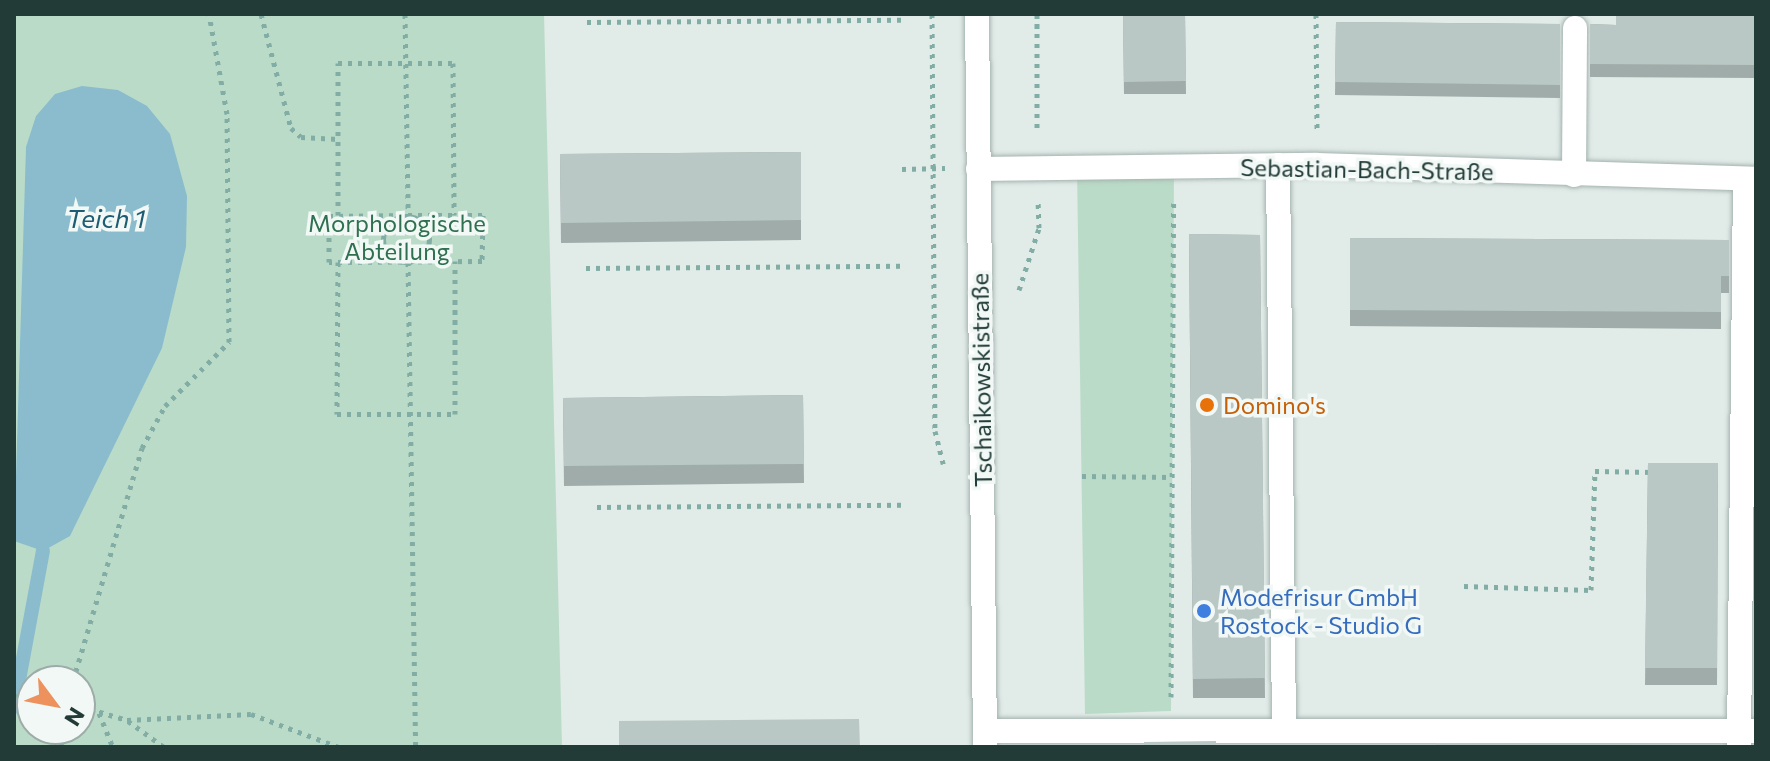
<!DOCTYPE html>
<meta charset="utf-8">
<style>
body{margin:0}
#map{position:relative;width:1770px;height:761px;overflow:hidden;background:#e1ebe8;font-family:Commissioner,sans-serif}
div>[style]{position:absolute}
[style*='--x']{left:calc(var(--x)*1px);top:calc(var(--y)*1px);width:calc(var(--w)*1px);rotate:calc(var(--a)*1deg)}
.green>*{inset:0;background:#badbc7}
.water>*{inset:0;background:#8abcce}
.stream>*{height:14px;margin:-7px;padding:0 7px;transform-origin:7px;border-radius:7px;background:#8abcce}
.path>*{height:5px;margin-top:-2.5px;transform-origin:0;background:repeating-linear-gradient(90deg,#82ada5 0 4px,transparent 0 10px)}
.path>.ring{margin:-2.5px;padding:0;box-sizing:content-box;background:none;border:5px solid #82ada5;border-radius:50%}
.roads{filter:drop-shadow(0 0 2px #a4b3af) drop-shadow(0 0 2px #a4b3af)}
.minor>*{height:24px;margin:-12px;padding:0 12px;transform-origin:12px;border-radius:12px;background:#fff}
.wall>*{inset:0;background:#9faca9}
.building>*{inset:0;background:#b9c8c4}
.dots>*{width:22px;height:22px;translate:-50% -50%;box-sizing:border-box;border:4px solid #f1f8f5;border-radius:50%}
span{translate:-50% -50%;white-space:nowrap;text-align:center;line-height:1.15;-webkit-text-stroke:7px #f1f8f5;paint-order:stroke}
.street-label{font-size:24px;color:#223b37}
.park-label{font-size:24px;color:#2e704f}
.food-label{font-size:24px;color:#c56008}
.left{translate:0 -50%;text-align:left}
.shop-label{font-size:24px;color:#366cbe}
.water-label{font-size:26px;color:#1e5c74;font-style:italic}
.frame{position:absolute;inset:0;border:16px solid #223b37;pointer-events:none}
.north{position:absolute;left:16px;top:665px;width:80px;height:80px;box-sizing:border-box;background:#f1f8f5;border:2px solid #9eaca9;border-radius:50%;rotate:122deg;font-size:22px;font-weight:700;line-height:32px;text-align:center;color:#223b37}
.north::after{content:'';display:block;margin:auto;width:28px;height:36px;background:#ed915d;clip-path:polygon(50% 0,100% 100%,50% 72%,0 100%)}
</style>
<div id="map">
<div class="green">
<div style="clip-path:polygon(evenodd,14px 14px,544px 14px,562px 747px,14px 747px,14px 14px,32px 681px,80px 681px,80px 729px,32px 729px,32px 681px)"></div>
<div style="clip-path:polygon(1077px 167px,1174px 167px,1171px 711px,1085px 714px)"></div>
</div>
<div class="water">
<div style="clip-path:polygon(82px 86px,118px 90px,147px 106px,170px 134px,187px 196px,186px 247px,162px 348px,70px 536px,43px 551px,14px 541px,26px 147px,36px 116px,55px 94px)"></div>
</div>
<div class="stream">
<div style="--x:14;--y:707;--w:159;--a:-79.5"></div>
</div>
<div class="path">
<div style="--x:261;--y:14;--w:118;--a:75.3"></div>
<div style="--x:291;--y:128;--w:13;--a:42"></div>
<div style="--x:301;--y:137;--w:37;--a:3"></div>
<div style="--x:405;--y:14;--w:201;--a:89.1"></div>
<div style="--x:932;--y:14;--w:417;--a:89.6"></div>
<div style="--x:935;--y:431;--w:34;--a:76"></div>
<div style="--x:1037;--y:14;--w:119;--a:90"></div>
<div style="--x:1316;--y:14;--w:115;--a:89.5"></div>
<div style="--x:587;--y:22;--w:314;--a:-0.4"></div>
<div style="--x:902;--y:169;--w:43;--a:-1.3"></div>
<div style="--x:338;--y:215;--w:152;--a:-90"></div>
<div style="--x:338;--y:63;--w:115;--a:0"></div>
<div style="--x:453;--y:63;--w:152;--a:89.6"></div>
<div style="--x:408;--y:215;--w:75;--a:0"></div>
<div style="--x:483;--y:215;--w:46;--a:91.2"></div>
<div style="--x:482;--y:261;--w:153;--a:179.6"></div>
<div style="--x:329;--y:262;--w:46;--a:-90"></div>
<div style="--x:329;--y:216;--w:79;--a:-0.7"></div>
<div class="ring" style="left:383px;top:216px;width:41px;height:41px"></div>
<div style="--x:338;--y:262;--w:152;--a:90.4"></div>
<div style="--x:337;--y:414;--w:118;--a:0"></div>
<div style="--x:455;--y:414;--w:153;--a:-90"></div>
<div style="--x:408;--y:262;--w:485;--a:89.1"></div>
<div style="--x:586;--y:268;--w:317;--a:-0.4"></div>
<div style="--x:1019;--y:290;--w:65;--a:-72.1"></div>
<div style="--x:1039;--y:228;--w:25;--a:-92"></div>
<div style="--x:1082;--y:476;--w:90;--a:0.6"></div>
<div style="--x:597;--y:507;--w:306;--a:-0.4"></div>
<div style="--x:1464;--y:586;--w:127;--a:1.8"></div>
<div style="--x:1591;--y:590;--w:119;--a:-88.1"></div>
<div style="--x:1595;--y:471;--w:57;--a:1"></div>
<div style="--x:73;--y:681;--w:243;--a:-73.5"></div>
<div style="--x:142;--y:448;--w:48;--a:-61.3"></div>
<div style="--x:165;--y:406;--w:91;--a:-45"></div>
<div style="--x:229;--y:342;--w:228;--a:-90.5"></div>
<div style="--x:227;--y:114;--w:102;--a:-100.2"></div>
<div style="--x:14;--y:696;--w:18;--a:3"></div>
<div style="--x:1171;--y:697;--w:494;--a:-89.7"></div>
<div style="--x:80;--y:706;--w:49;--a:16.6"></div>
<div style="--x:127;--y:720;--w:124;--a:-2.8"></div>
<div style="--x:251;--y:714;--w:94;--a:20.6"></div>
<div style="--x:99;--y:713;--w:37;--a:68"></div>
<div style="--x:128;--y:721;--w:44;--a:35.8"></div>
<div style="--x:61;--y:747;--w:18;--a:-84"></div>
</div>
<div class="roads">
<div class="minor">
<div style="--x:977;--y:14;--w:731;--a:89.37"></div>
<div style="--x:1278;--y:165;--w:561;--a:89.39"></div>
<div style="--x:978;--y:169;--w:339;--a:-0.7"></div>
<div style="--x:1317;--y:165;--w:439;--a:1.8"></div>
<div style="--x:1574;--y:175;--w:147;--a:-89.6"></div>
<div style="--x:985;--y:731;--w:771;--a:0"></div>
<div style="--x:1739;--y:744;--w:565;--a:-89.39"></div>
</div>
</div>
<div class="wall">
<div style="clip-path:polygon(1123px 14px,1185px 14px,1186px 94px,1124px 94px)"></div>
<div style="clip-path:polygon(1756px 14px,1756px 78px,1590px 77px,1590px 24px,1616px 25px)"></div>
<div style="clip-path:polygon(1336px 22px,1560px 24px,1560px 98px,1335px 95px)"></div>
<div style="clip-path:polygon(801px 152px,801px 240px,561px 243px,560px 154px)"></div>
<div style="clip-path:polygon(1189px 234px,1260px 235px,1265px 698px,1193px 698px)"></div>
<div style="clip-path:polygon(1350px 238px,1729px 240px,1729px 293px,1721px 293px,1721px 329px,1350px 326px)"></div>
<div style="clip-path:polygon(803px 395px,804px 483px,564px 486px,563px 398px)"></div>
<div style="clip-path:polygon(1648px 463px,1718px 463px,1717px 685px,1645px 685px)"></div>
</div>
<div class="building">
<div style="clip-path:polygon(1123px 14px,1185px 14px,1186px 81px,1124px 82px)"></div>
<div style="clip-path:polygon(1616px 14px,1756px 14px,1756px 65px,1590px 64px,1590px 24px,1616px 25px)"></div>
<div style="clip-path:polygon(1336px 22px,1560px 24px,1560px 85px,1335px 82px)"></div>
<div style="clip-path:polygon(801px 152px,801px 220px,561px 223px,560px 154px)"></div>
<div style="clip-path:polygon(1189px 234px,1260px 235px,1265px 678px,1193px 679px)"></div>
<div style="clip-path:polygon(1350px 238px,1729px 240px,1729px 276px,1721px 276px,1721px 312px,1350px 310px)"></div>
<div style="clip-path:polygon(803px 395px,804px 464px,564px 466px,563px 398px)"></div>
<div style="clip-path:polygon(1648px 463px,1718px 463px,1717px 668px,1645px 668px)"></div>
<div style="clip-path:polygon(859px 719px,860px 747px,619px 747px,619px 721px)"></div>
<div style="clip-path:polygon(1216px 741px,1216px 747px,1144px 747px,1144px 742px)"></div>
<div style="clip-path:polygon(1436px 743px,1716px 745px,1716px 747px,1436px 747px)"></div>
</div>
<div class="dots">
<div style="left:1207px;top:405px;background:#e8710a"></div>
<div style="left:1204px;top:611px;background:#3f7fe0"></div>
</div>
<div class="street-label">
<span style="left:1367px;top:169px;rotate:1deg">Sebastian-Bach-Straße</span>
<span style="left:981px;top:380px;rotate:-91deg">Tschaikowskistraße</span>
</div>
<div class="park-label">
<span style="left:397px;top:237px">Morphologische<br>Abteilung</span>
</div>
<div class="food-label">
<span class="left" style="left:1223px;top:405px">Domino's</span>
</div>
<div class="shop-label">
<span class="left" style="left:1220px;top:611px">Modefrisur GmbH<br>Rostock - Studio G</span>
</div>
<div class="water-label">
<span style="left:106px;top:218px">Teich 1</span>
</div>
<div class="frame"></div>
<div class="north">N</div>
</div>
